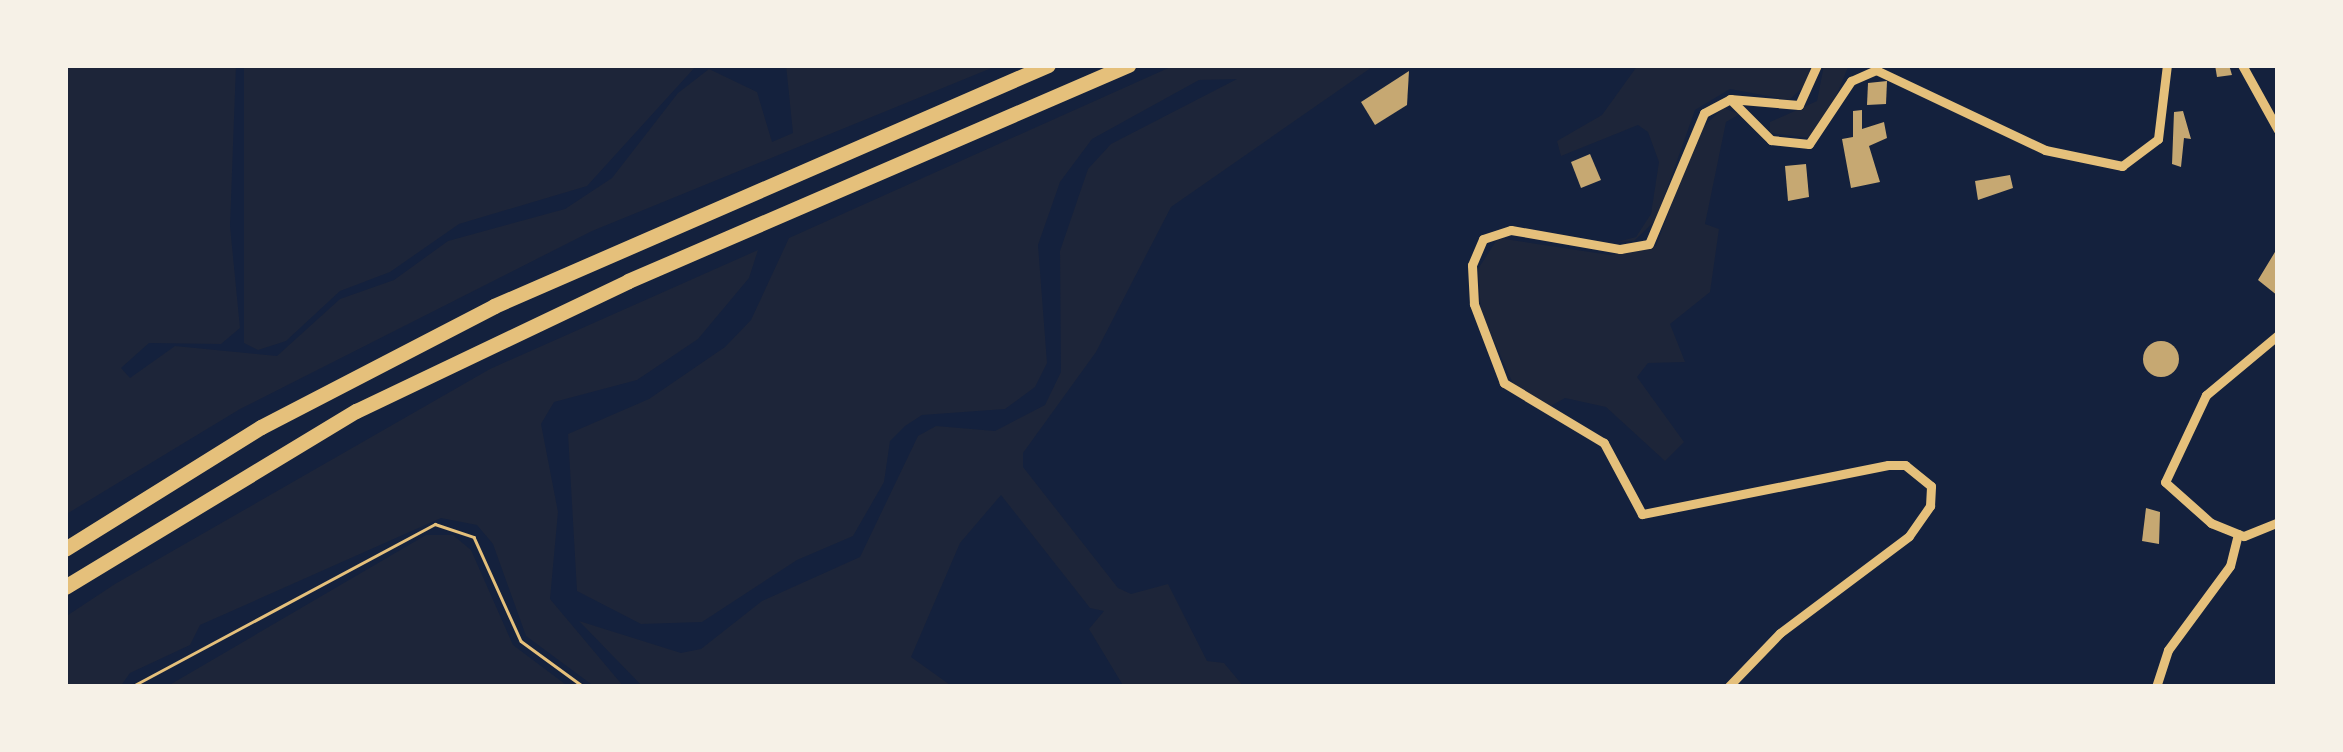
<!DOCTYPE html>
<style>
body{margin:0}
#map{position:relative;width:2343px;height:752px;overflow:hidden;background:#14213d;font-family:"IBM Plex Sans",sans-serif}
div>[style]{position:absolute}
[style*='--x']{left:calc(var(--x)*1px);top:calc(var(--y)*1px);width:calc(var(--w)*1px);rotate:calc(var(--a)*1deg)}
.green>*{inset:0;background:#1d2539}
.building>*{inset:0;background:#c6a872}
.round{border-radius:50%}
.path>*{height:2.5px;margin:-1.25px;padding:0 1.25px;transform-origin:1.25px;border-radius:1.25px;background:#e5c07b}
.minor>*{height:9px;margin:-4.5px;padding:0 4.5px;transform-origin:4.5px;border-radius:4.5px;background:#e5c07b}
.motorway>*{height:15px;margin:-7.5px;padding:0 7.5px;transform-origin:7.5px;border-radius:7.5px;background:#e5c07b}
span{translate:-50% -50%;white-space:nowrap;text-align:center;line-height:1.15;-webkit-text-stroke:9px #f6f1e7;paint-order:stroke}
.frame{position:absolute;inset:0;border:68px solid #f6f1e7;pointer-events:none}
</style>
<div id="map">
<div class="green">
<div style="clip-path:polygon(65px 65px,236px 65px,230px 226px,240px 328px,221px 344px,149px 343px,121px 368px,130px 378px,175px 346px,277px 356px,340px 299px,394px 280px,448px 241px,565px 209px,612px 178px,678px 93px,709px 69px,757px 92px,772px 142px,793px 133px,786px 65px,999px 65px,592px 231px,240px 409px,65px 515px)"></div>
<div style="clip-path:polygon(244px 65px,697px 65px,587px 186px,459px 224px,390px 272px,340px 291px,286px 341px,258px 350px,244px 343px)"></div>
<div style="clip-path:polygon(1175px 65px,1375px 65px,1171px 207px,1096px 352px,1023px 453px,1023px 467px,1118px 588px,1131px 594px,1168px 584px,1207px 661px,1224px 663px,1244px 687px,1124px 687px,1089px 629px,1104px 611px,1090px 608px,1001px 495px,960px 543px,911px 657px,953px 687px,643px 687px,579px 621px,681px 653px,701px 649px,762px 601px,860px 557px,918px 436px,936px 426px,995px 431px,1045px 405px,1061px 372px,1060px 251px,1088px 169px,1111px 144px,1237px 79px,1199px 80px,1092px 139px,1060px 182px,1038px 245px,1047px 363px,1035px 387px,1005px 409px,922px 415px,905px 426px,890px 441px,884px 482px,853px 536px,797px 560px,702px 622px,641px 624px,577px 591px,568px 434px,649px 399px,725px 347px,751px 320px,789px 238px)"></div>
<div style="clip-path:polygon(1638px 65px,1810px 65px,1808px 83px,1789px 100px,1730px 89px,1695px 110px,1656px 220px,1634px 241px,1617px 242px,1636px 237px,1651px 214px,1659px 162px,1648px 132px,1638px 125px,1561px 156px,1557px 141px,1602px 115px)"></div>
<div style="clip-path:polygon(1824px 65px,1849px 65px,1827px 118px,1811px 138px,1770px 133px,1770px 122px,1817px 101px)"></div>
<div style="clip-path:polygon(1723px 108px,1740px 114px,1726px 122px,1705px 224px,1719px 229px,1710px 292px,1670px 324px,1685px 362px,1648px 363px,1637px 377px,1684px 442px,1665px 461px,1606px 407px,1565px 398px,1547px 408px,1515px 388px,1481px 312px,1478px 269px,1498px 238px,1610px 255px,1656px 246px,1699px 131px)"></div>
<div style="clip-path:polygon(758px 250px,749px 278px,698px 339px,637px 380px,554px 402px,541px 424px,558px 512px,550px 599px,624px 687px,595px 687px,526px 636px,493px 544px,477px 525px,441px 518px,200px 625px,190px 645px,130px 673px,120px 687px,65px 687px,65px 617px,115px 584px,490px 369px)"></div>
<div style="clip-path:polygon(426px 535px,453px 535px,471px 550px,513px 645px,569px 687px,166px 687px)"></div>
</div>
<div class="building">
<div style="clip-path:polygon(2215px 65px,2229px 65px,2232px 75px,2217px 77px)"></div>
<div style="clip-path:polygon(1409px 71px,1407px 105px,1375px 125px,1361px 102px)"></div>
<div style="clip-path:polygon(1887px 81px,1886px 104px,1867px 105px,1868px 83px)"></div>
<div style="clip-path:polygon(1862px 110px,1862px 129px,1884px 122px,1887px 138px,1869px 146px,1880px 182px,1851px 188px,1842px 139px,1853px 137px,1853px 111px)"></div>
<div style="clip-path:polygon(2183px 111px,2191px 139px,2184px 138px,2181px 167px,2172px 164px,2174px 112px)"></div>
<div style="clip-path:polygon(1590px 154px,1601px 180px,1581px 188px,1571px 162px)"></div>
<div style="clip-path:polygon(1806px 164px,1809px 197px,1788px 201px,1785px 166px)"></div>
<div style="clip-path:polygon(2010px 175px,2013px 188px,1978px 200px,1975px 181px)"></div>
<div style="clip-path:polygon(2278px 247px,2277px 272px,2278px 296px,2258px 280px)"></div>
<div class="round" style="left:2143px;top:341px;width:36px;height:36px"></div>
<div style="clip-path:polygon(2146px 508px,2160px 512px,2159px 544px,2142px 541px)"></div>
</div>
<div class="path">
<div style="--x:131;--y:687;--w:345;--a:-28.2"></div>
<div style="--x:435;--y:524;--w:41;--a:18.4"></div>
<div style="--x:474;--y:537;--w:114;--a:65.7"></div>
<div style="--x:521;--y:641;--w:78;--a:36.1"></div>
</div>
<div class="minor">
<div style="--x:2242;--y:65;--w:74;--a:61"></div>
<div style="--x:1733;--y:102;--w:54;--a:45"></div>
<div style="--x:1771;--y:140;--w:38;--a:6"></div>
<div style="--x:1809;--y:144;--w:76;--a:-56.3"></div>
<div style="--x:1851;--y:81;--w:27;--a:-24"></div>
<div style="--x:1876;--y:70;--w:187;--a:25.3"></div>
<div style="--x:2045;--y:150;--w:79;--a:11.7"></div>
<div style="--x:2122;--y:166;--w:45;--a:-36.9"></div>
<div style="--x:2158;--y:139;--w:75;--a:-83.1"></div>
<div style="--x:2278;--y:335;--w:94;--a:140.2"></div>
<div style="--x:2206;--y:395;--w:96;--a:115.2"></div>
<div style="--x:2165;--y:482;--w:62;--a:41.7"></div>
<div style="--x:2211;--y:523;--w:35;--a:22"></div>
<div style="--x:2244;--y:536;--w:37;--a:-22"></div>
<div style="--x:1728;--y:687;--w:75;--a:-46.1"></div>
<div style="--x:1780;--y:633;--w:161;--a:-36.9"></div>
<div style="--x:1909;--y:536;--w:37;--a:-55"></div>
<div style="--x:1930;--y:506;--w:20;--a:-87"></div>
<div style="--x:1931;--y:486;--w:33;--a:-141"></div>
<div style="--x:1905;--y:465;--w:17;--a:180"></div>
<div style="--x:1888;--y:465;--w:251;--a:168.7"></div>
<div style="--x:1642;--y:514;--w:81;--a:-118.2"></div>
<div style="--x:1604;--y:443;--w:117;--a:-149"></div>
<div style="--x:1504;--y:383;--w:85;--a:-110.8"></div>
<div style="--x:1474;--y:304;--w:39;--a:-93"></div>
<div style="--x:1472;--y:265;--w:28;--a:-67"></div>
<div style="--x:1483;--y:239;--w:29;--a:-18"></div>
<div style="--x:1511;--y:230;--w:111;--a:9.9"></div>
<div style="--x:1620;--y:249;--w:29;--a:-10"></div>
<div style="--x:1649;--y:244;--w:142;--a:-67.2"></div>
<div style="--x:1704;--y:113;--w:30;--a:-28"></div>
<div style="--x:1730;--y:99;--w:69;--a:5"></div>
<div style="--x:1799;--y:105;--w:44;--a:-65.8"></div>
<div style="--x:2156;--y:687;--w:39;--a:-72"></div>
<div style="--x:2168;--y:650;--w:104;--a:-53.6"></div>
<div style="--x:2230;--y:566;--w:33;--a:-76"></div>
</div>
<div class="motorway">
<div style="--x:65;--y:549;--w:231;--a:-31.9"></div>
<div style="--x:261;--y:427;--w:263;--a:-27.4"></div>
<div style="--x:494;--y:306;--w:604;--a:-23.51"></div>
<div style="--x:65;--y:587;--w:340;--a:-31.2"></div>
<div style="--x:356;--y:411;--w:301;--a:-25.5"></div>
<div style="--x:628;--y:281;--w:545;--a:-23.36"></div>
</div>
<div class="frame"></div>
</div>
